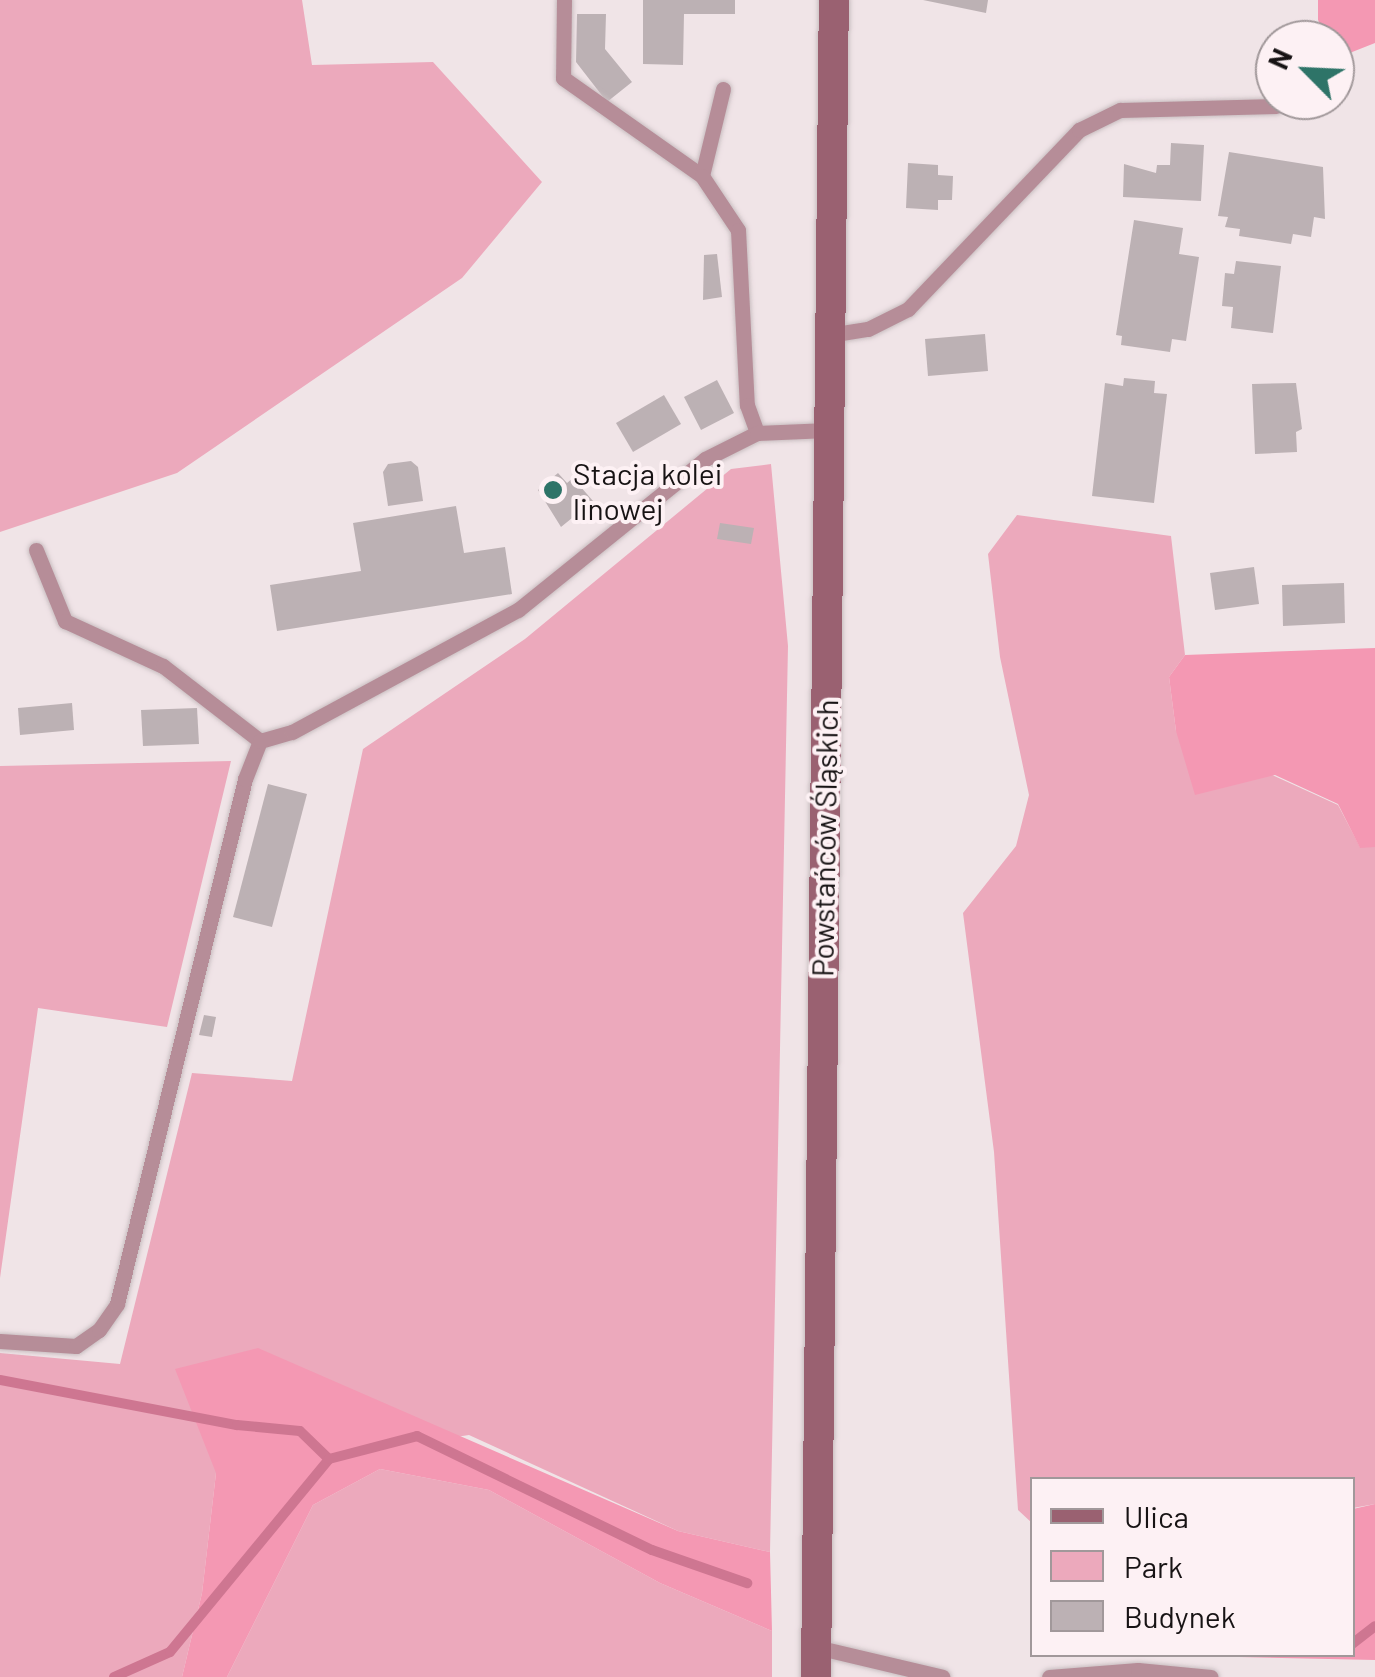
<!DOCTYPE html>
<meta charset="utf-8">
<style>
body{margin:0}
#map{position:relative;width:1375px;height:1677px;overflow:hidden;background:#f0e4e7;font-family:Barlow,sans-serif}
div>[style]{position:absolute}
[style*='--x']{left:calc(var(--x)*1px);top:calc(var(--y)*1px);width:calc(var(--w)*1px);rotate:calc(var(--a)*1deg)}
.green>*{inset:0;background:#eca9bc}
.forest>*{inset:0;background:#f498b3}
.stream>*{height:10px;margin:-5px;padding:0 5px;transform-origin:5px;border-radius:5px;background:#ce7691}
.building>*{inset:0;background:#bcb1b4}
.roads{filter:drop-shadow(0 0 2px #c9bec1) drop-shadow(0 0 2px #c9bec1)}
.lane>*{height:15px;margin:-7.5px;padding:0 7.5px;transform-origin:7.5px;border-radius:7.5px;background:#b68d98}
.secondary>*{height:30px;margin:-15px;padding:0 15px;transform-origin:15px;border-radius:15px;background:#9a6171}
.dots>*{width:28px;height:28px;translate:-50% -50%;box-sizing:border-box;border:5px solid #fdf1f4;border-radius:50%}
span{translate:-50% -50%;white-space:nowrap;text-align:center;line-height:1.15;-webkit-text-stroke:8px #fdf1f4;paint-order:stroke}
.poi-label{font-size:30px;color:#171314}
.left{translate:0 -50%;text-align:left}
.street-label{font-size:30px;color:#171314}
.legend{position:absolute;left:1030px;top:1477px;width:325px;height:180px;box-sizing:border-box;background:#fdf1f4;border:2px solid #a1989a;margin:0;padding:12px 18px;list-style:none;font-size:30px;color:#171314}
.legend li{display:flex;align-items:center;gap:20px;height:50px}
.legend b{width:50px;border:2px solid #a1989a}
.north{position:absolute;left:1255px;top:20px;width:100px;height:100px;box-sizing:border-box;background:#fdf1f4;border:2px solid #a1989a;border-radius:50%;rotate:294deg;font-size:28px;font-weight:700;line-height:40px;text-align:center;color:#171314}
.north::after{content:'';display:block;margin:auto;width:35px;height:45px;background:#2e7468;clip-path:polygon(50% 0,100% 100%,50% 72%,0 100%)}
</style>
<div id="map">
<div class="green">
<div style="clip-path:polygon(0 0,302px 0,312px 65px,433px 62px,542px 182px,462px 278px,177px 473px,0 532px)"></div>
<div style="clip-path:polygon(771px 464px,788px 646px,770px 1552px,678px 1531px,469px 1435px,216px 1473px,202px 1593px,182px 1677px,0 1677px,0 1353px,120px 1364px,192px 1073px,292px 1081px,363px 749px,525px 639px,731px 469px)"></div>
<div style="clip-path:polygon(1017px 515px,1171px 536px,1185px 655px,1169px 677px,1176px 731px,1338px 805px,1360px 847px,1375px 847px,1375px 1504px,1353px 1508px,1352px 1480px,1032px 1480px,1032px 1523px,1018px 1510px,994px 1152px,963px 913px,1016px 846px,1029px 795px,1000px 657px,988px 554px)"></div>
<div style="clip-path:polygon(231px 761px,167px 1027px,38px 1008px,0 1278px,0 766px)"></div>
<div style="clip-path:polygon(380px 1469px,489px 1490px,660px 1583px,772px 1631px,772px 1677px,227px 1677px,313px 1505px)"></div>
</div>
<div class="forest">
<div style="clip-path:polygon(1318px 0,1375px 0,1375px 43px,1337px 58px,1335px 40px,1328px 40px,1318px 20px)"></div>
<div style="clip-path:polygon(1375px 648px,1375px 847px,1360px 848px,1338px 804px,1275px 775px,1195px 795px,1176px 731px,1169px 677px,1185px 655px)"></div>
<div style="clip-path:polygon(258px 1348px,678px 1531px,770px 1552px,772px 1631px,660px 1583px,489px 1490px,380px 1469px,313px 1505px,227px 1677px,182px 1677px,202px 1593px,216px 1473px,175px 1369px)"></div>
<div style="clip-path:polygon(1375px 1504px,1375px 1660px,1151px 1655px,1352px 1654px,1353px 1509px)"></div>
</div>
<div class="stream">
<div style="--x:0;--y:1380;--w:241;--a:10.8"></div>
<div style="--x:237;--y:1425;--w:63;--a:5.4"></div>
<div style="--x:300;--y:1431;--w:40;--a:44"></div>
<div style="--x:1352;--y:1644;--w:29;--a:-38"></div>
<div style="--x:114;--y:1677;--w:61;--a:-24.1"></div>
<div style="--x:170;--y:1652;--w:250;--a:-50.5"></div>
<div style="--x:329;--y:1459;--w:91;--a:-14.6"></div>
<div style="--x:417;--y:1436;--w:261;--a:25.9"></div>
<div style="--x:652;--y:1550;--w:101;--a:19.2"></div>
</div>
<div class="building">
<div style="clip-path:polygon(643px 0,735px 0,735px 14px,684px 14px,683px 65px,643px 64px)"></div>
<div style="clip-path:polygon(923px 0,988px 0,986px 13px)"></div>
<div style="clip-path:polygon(577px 14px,606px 14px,605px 49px,632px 82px,607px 102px,576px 62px)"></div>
<div style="clip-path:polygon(1171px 143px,1204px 145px,1201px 201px,1123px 197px,1124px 164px,1156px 173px,1157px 165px,1170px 165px)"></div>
<div style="clip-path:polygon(1229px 152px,1323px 167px,1325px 219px,1314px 217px,1311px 237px,1293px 234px,1291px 244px,1239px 236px,1240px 229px,1225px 227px,1228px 217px,1218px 216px)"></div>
<div style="clip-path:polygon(908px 163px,938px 165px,938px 175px,953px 176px,952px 200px,938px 200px,938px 210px,906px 208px)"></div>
<div style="clip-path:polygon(1134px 220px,1183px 228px,1179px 254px,1199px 257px,1186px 341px,1172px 339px,1170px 352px,1121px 345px,1122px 336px,1116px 335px)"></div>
<div style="clip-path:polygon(717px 254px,722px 297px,703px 300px,704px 255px)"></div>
<div style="clip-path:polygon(1236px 261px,1281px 266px,1273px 333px,1231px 328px,1233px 307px,1222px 306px,1225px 273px,1234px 274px)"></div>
<div style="clip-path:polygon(985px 334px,988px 371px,928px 376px,925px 339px)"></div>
<div style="clip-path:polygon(1124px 378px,1155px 381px,1154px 393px,1167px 394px,1154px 503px,1092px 496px,1105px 383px,1123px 386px)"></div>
<div style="clip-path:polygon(717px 380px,734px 413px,701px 430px,684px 397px)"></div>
<div style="clip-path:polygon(1296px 383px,1302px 429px,1296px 432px,1297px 452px,1255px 454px,1252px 384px)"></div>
<div style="clip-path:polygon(664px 395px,681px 424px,633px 452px,616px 423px)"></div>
<div style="clip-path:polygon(411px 461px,418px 467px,423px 501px,388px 506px,383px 472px,388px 464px)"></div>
<div style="clip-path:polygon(558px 473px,567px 483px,573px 478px,593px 501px,561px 527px,538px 490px)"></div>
<div style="clip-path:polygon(456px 506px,464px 553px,505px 547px,512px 594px,277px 631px,270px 585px,361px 571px,353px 523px)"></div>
<div style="clip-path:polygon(720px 523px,754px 528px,751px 544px,717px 539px)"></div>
<div style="clip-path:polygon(1254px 567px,1259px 604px,1215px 610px,1210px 573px)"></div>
<div style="clip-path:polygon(1344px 583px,1345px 623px,1283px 626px,1282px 585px)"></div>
<div style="clip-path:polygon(72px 703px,74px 730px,20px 735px,18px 708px)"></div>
<div style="clip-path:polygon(197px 708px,199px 744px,143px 746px,141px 710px)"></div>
<div style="clip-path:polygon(268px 784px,307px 794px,272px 927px,233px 917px)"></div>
<div style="clip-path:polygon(204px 1015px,216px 1017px,212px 1037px,199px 1035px)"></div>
</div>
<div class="roads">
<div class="lane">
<div style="--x:564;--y:0;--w:78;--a:90.7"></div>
<div style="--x:563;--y:78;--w:170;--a:35.2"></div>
<div style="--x:723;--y:89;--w:89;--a:103.6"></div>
<div style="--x:702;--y:176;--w:65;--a:56.3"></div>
<div style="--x:738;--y:230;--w:175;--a:87.1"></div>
<div style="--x:747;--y:405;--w:30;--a:70"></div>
<div style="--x:829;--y:335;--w:39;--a:-9"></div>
<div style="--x:868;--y:329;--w:45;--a:-26.6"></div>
<div style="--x:908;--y:309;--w:248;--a:-46.3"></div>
<div style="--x:1079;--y:130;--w:46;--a:-26"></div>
<div style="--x:1120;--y:110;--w:156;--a:-1.5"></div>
<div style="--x:36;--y:550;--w:77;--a:67.8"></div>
<div style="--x:65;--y:621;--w:108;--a:24.7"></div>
<div style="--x:163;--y:666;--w:123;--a:37.7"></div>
<div style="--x:0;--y:1341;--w:76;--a:3.8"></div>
<div style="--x:76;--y:1346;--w:28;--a:-35"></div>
<div style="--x:99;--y:1330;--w:32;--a:-55"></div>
<div style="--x:117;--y:1304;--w:540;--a:-76.3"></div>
<div style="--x:245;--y:779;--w:41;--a:-68.5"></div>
<div style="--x:260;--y:741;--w:33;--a:-16"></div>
<div style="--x:292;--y:732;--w:257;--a:-28.4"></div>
<div style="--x:518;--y:610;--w:240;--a:-38.9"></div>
<div style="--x:705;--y:459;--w:58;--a:-26.6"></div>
<div style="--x:757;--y:433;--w:71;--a:-2.4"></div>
<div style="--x:816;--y:1647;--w:130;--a:13.3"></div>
<div style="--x:1049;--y:1677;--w:89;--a:-4.5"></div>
<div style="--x:1138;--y:1670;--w:73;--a:5.5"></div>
</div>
<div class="secondary">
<div style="--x:816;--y:1677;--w:1677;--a:-89.39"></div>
</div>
</div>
<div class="dots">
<div style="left:553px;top:490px;background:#2e7468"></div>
</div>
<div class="poi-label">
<span class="left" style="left:573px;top:490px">Stacja kolei<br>linowej</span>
</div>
<div class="street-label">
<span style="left:824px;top:838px;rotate:-89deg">Powstańców Śląskich</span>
</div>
<ul class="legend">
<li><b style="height:12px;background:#9a6171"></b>Ulica</li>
<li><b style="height:28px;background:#eca9bc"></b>Park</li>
<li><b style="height:28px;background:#bcb1b4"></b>Budynek</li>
</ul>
<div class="north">N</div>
</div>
